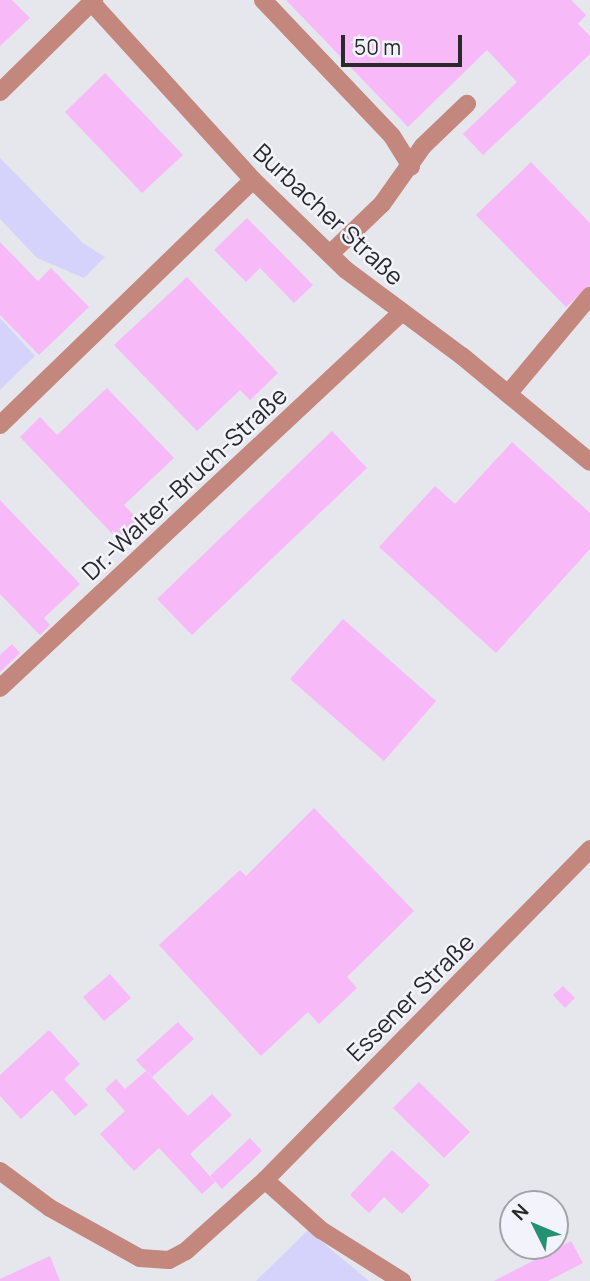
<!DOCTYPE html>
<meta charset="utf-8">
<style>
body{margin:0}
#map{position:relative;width:590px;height:1281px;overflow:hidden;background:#e6e6ed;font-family:Manrope,sans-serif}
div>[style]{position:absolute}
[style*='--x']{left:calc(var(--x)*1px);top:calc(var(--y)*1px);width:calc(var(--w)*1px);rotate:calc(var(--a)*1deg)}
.green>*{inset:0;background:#d5d3fc}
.building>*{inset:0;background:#f8b9f8}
.minor>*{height:18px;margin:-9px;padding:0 9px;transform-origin:9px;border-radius:9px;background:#c3877d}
span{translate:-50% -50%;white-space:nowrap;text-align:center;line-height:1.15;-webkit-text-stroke:5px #f3f3fb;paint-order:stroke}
.street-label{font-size:24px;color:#29292c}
.north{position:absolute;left:499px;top:1190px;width:70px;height:70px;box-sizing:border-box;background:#f3f3fb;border:2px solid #a2a2a8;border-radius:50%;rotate:313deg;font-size:19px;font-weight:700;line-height:28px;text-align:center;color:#29292c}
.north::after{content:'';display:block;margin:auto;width:24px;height:32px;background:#249171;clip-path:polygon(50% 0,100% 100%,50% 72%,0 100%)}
.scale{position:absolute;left:341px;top:35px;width:121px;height:32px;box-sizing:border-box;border:4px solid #29292c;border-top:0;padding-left:9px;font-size:21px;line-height:24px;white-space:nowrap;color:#29292c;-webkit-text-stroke:5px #f3f3fb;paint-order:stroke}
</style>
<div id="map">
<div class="green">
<div style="clip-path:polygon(0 158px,83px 243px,105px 257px,84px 278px,37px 258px,0 219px)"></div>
<div style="clip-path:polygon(0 318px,35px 356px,0 390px)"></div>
<div style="clip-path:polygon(308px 1230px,369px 1281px,256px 1281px)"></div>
</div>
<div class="building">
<div style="clip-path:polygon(0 0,12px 0,30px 18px,0 46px)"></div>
<div style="clip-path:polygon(286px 0,571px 0,586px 15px,578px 24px,590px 36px,590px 54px,483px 155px,463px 134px,517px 82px,487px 50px,408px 127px)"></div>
<div style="clip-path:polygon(105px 73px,183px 155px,142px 193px,65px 112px)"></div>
<div style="clip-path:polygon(531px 162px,590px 223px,590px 285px,566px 307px,476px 215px)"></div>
<div style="clip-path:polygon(247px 218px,313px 285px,294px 303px,260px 268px,246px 282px,214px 250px)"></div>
<div style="clip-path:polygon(0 242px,38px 281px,51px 268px,89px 307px,39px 355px,0 315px)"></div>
<div style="clip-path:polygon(187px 277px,278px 373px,250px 400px,240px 390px,197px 431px,114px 345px)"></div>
<div style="clip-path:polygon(107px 388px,174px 458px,124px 505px,140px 522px,120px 542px,20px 437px,40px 417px,57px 435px)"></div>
<div style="clip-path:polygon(332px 431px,367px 468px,192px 635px,157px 599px)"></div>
<div style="clip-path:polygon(512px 442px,590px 513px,590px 549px,496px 653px,379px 547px,435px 486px,455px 504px)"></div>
<div style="clip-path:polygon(0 500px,80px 584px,44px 618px,50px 625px,40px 635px,0 594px)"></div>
<div style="clip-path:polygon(343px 619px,436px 701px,384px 761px,290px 679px)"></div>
<div style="clip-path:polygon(12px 644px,20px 653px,0 672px,0 655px)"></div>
<div style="clip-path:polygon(314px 808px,414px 911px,347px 977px,357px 988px,319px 1024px,308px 1012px,261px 1056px,159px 945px,240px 870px,246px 876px)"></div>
<div style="clip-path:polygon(110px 974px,131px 998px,104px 1021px,83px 997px)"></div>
<div style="clip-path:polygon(563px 986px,575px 998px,565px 1008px,553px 995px)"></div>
<div style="clip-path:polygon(178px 1022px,194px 1039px,152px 1077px,136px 1060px)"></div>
<div style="clip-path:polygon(49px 1030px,80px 1064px,64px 1079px,88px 1105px,75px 1116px,52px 1090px,21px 1119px,0 1096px,0 1075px)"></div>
<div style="clip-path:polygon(146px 1071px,188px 1116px,212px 1094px,232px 1115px,190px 1154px,215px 1182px,202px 1194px,159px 1148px,134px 1171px,100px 1134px,125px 1111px,105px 1089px,116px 1079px,125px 1089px)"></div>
<div style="clip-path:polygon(419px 1082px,470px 1132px,444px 1158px,393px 1108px)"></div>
<div style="clip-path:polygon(250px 1138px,262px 1151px,222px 1189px,210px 1176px)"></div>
<div style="clip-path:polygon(392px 1150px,430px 1185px,402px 1214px,384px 1197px,369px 1213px,350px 1195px)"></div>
<div style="clip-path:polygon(571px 1241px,583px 1263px,548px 1281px,494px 1281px)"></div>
<div style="clip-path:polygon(50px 1256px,60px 1281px,0 1281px,0 1279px)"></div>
</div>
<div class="minor">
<div style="--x:263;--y:0;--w:187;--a:46.5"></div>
<div style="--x:392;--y:136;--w:36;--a:58"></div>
<div style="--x:92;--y:3;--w:239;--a:47.7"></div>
<div style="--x:253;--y:180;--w:129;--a:44.1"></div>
<div style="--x:346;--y:270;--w:144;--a:36.6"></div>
<div style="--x:462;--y:356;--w:166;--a:39.6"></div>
<div style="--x:0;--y:92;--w:132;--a:-44.4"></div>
<div style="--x:330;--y:254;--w:72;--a:-43.9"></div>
<div style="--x:382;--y:204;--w:71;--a:-54.7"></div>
<div style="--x:423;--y:146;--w:61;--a:-43.7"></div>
<div style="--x:508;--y:394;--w:128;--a:-50.1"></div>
<div style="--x:0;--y:425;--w:352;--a:-44.1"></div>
<div style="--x:0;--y:688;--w:549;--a:-43.08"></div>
<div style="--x:0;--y:1171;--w:62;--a:36.5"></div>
<div style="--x:50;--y:1208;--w:103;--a:29.1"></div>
<div style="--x:140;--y:1258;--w:29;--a:4"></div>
<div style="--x:169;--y:1260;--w:19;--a:-28"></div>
<div style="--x:186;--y:1251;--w:106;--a:-41.9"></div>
<div style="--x:265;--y:1180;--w:464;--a:-45.5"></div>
<div style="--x:265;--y:1180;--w:75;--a:41.8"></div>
<div style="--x:321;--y:1230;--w:96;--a:32.2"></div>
</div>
<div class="street-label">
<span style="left:329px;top:214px;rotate:43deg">Burbacher Straße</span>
<span style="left:184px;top:483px;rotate:-43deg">Dr.-Walter-Bruch-Straße</span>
<span style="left:410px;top:997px;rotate:-45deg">Essener Straße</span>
</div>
<div class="north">N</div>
<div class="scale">50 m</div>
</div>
